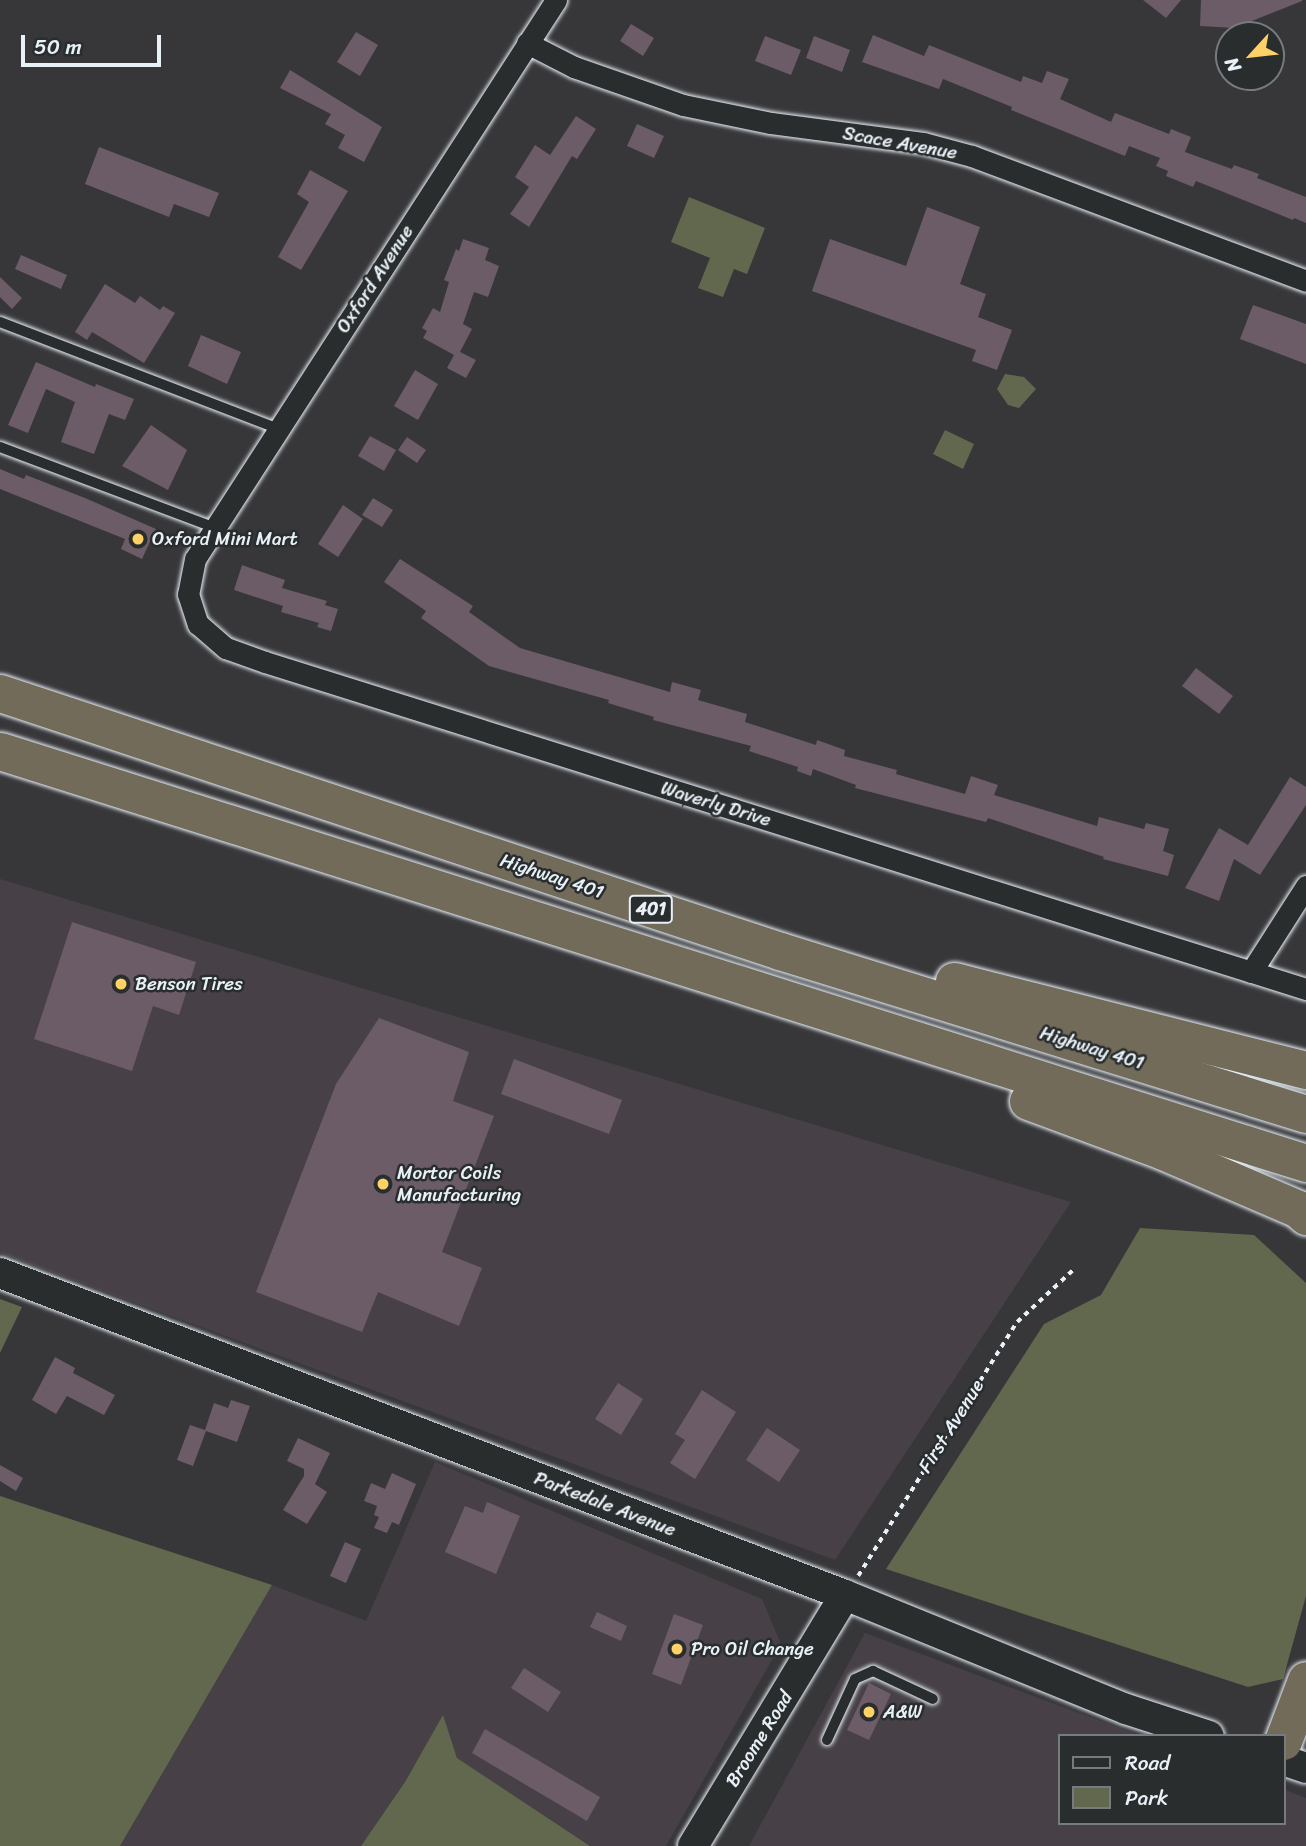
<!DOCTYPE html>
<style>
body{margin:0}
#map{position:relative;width:1306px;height:1846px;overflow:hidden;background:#373639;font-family:Sriracha,sans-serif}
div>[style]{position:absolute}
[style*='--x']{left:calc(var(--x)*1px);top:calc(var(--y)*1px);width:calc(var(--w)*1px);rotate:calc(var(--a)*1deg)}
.built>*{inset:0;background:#474147}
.green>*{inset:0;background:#62684e}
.building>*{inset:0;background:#6c5c67}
.path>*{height:3.5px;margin-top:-1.75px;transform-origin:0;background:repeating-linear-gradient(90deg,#e8f1f8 0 5px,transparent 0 10px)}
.roads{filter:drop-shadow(0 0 2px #e8f1f8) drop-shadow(0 0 2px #e8f1f8)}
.lane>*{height:10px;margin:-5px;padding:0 5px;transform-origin:5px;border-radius:5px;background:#2a2d2e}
.street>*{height:21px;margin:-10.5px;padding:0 10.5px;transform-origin:10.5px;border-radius:10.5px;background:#2a2d2e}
.secondary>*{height:30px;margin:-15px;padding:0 15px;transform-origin:15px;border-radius:15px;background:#2a2d2e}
.highway>*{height:37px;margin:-18.5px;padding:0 18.5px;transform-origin:18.5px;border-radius:18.5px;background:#726b5a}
.dots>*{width:19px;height:19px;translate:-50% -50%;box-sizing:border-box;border:4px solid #2a2d2e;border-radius:50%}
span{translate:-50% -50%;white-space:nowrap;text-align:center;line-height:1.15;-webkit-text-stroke:5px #2a2d2e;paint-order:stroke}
.shield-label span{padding:2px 5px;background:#2a2d2e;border:2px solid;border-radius:5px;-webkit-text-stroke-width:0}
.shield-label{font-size:18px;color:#e8f1f8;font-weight:700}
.street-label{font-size:19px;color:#e8f1f8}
.poi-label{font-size:19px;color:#e8f1f8}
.left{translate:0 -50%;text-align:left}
.legend{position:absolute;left:1058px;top:1734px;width:228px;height:91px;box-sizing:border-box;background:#2a2d2e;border:2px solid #767b7f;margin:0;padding:9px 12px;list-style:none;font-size:21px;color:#e8f1f8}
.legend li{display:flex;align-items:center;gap:14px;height:35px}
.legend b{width:35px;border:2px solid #767b7f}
.north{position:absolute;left:1215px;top:21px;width:70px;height:70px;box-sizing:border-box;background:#2a2d2e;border:2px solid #767b7f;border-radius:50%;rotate:243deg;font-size:19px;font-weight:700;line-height:28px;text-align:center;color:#e8f1f8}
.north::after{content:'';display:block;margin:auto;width:24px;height:32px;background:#ffd166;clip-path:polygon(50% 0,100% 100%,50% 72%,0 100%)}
.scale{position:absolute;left:21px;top:35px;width:140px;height:32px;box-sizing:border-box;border:4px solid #e8f1f8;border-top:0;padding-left:9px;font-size:21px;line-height:24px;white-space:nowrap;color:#e8f1f8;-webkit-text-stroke:5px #2a2d2e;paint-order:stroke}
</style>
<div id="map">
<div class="built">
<div style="clip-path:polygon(0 879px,1071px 1202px,835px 1560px,0 1253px)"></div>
<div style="clip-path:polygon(435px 1462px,762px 1599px,781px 1644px,666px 1846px,590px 1846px,457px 1758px,443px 1716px,405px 1782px,361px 1846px,120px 1846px,272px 1585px,366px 1621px)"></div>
<div style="clip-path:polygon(865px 1633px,1140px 1736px,1059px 1736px,1059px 1823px,1283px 1823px,1283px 1789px,1306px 1798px,1306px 1846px,749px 1846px)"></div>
</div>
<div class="green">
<div style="clip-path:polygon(689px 197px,765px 228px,747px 274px,734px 269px,723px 297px,698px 288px,710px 258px,671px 242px)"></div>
<div style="clip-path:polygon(1005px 374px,1024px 377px,1036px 389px,1019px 408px,1008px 405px,997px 389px)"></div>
<div style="clip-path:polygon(945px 430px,974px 444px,963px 469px,933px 454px)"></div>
<div style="clip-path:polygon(1140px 1228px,1254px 1235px,1306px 1283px,1306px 1596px,1283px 1679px,1248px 1687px,886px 1569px,1044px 1324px,1101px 1295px)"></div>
<div style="clip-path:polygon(0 1299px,22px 1307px,0 1353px)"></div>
<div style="clip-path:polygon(0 1496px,272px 1585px,120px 1846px,0 1846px)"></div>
<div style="clip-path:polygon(443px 1715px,457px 1758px,590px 1846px,361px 1846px,405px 1782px)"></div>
</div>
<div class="building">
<div style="clip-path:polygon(1143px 0,1181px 0,1166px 18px)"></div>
<div style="clip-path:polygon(1201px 0,1302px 0,1302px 1px,1234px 28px,1200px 26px)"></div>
<div style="clip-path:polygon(631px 24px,654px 38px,643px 56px,620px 41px)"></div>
<div style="clip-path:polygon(356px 32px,378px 45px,360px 76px,337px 62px)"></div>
<div style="clip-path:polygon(873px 35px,924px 56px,929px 45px,1021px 82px,1023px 76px,1042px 83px,1047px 71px,1069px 79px,1060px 99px,1111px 122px,1115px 113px,1169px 134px,1171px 129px,1191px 137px,1185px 152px,1232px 169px,1234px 165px,1259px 174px,1257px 178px,1306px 197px,1306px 223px,1294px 218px,1293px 220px,1196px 181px,1193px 187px,1166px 176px,1168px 171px,1156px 166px,1160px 158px,1129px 146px,1125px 156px,1011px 110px,1012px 107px,943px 79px,939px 89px,862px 62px)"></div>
<div style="clip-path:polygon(765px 36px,801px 50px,791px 75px,755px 61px)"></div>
<div style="clip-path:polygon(814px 36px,850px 50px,842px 72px,806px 58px)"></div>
<div style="clip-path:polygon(290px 70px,382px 127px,364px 162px,338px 148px,345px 135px,325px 124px,331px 114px,280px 88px)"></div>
<div style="clip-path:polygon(576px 116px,596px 129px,577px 159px,572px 156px,529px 227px,510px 214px,529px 187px,515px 177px,535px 145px,550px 155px)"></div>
<div style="clip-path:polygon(637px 124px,664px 136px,654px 158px,627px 146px)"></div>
<div style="clip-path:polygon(99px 147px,219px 193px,209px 217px,174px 204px,169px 217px,85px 184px)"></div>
<div style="clip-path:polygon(310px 170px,348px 191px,301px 270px,278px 257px,309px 202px,297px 194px)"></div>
<div style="clip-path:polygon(927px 207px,980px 227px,960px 284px,986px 294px,978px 317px,1012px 330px,997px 370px,972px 361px,976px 350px,812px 291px,830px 239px,906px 266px)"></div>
<div style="clip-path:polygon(463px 239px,489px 248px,485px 260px,499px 266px,488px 297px,474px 292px,463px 324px,472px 329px,460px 352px,476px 360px,466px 378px,447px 368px,454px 355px,423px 338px,427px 331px,422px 328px,433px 308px,440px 312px,449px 282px,444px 280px,456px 249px,459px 251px)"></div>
<div style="clip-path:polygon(21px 255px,67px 275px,61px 289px,15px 269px)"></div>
<div style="clip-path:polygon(0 277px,22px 298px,12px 309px,0 297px)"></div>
<div style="clip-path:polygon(105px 284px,135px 303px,140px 296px,160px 310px,163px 306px,175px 313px,144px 363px,92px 332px,87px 340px,75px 332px)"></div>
<div style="clip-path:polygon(1253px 305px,1306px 324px,1306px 364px,1240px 339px)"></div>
<div style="clip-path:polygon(201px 335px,241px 352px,227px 384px,188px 366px)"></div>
<div style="clip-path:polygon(36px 362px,95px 387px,96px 384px,134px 399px,125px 420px,109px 414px,94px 454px,61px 442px,75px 402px,46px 389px,28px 433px,8px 425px)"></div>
<div style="clip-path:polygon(415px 370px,438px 384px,418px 420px,394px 406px)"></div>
<div style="clip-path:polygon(151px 425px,187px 450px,168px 490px,122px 466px)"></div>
<div style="clip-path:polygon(370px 436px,396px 450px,384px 471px,358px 456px)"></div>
<div style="clip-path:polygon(407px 437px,426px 450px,417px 463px,398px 450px)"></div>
<div style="clip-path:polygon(0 469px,24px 479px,26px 475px,85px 498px,156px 529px,142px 559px,121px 549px,125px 539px,0 489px)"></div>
<div style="clip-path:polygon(373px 498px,393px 510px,382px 527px,362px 515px)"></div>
<div style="clip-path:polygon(343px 505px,363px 519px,338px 557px,318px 544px)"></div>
<div style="clip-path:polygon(400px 559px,473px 606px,469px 612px,520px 648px,670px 692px,672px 682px,701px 690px,698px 700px,747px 714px,745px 722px,816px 745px,817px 740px,845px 750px,844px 756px,897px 770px,896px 774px,965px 794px,971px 776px,998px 785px,994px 795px,1097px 826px,1099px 817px,1144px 829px,1146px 823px,1169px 829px,1163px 851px,1174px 855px,1168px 876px,1103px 859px,1104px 857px,988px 818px,986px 822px,855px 788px,856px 785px,813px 769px,811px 776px,797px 771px,798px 767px,749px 751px,751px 746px,653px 720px,654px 717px,608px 703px,609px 700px,489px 666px,421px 618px,426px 611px,384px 582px)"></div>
<div style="clip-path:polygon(242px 565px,285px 580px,282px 588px,327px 601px,325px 605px,338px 609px,331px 631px,317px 627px,319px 623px,281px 612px,283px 606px,234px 590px)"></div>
<div style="clip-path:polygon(1196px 668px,1233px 696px,1219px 714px,1182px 686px)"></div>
<div style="clip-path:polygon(1290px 777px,1306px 787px,1306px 805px,1260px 875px,1234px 859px,1219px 901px,1185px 888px,1219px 828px,1248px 845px)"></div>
<div style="clip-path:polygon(72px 922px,196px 962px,179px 1015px,153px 1006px,132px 1071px,34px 1039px)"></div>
<div style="clip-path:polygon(379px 1018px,469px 1052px,453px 1101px,494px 1116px,442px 1252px,482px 1268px,459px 1326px,378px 1292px,362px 1332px,256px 1292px,336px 1084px)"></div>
<div style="clip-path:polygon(514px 1059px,622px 1100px,609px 1134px,501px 1094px)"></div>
<div style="clip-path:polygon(55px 1357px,75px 1368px,73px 1373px,115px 1395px,104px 1415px,67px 1396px,56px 1414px,32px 1400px)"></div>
<div style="clip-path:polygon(618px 1383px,643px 1399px,621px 1435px,595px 1419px)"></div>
<div style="clip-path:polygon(702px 1390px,736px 1412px,695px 1479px,670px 1463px,685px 1440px,675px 1434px)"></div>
<div style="clip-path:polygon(231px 1400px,250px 1406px,237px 1442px,206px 1431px,193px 1466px,177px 1460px,190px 1425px,205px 1430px,214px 1403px,228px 1408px)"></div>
<div style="clip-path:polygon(767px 1428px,800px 1450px,779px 1482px,746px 1460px)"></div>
<div style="clip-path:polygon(298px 1438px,330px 1453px,315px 1484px,327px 1492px,307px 1524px,283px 1510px,304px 1476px,304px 1469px,287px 1461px)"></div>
<div style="clip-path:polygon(0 1465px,23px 1478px,16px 1491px,0 1481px)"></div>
<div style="clip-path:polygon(392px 1473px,416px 1484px,399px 1525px,392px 1522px,387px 1533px,374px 1528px,379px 1517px,374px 1515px,377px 1506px,364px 1501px,371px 1483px,385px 1489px)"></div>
<div style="clip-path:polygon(487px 1502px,520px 1516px,496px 1574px,445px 1552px,465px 1506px,483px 1513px)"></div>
<div style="clip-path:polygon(345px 1542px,361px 1549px,346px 1583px,330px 1576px)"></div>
<div style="clip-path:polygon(597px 1612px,627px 1626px,621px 1641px,590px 1627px)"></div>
<div style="clip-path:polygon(674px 1614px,703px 1625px,681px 1685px,652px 1674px)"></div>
<div style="clip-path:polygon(524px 1668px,561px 1692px,548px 1712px,511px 1688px)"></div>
<div style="clip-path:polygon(869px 1683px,891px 1694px,869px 1740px,847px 1730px)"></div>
<div style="clip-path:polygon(485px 1729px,600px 1797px,587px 1821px,472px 1753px)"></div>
</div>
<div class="path">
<div style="--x:858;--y:1576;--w:300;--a:-58"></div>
<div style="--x:1017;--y:1322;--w:76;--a:-42.9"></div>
</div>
<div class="roads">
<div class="lane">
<div style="--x:0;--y:322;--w:299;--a:21"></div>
<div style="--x:0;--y:447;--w:230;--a:20.6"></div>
<div style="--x:827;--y:1740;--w:67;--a:-65.3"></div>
<div style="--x:855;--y:1679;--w:20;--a:-24"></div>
<div style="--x:873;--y:1671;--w:66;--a:25"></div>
</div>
<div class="street">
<div style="--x:556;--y:0;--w:665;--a:122.85"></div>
<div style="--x:195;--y:559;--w:36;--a:101"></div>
<div style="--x:188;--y:594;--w:32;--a:72"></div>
<div style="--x:198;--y:624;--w:37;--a:41"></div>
<div style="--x:226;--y:648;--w:41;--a:19.7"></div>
<div style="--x:265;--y:662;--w:1091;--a:17.44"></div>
<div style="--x:527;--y:43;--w:53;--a:27.1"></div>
<div style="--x:574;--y:67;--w:115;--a:19.2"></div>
<div style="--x:683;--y:105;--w:90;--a:11.6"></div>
<div style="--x:771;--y:123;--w:153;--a:7.5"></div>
<div style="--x:923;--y:143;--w:51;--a:14.9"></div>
<div style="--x:972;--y:156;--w:357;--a:20.5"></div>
<div style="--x:1251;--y:972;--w:102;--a:-57.4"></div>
</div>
<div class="secondary">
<div style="--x:0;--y:1273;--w:904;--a:20.86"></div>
<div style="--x:845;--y:1595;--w:303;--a:22.1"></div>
<div style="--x:1126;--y:1709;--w:87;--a:18"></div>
<div style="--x:1283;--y:1760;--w:24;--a:19"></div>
<div style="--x:693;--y:1846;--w:293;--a:-58.8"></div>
</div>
<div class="highway">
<div style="--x:0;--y:693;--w:822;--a:18.3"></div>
<div style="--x:780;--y:951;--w:551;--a:17.22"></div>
<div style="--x:0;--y:751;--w:1369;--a:17.51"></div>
<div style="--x:954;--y:981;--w:363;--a:14.2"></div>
<div style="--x:1028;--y:1101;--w:144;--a:20.3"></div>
<div style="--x:1163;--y:1151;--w:147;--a:23.2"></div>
<div style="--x:1298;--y:1209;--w:11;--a:41"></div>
<div style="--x:1283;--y:1741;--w:65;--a:-69.3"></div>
</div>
</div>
<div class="dots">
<div style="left:138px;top:539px;background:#ffd166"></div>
<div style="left:121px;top:984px;background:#ffd166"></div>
<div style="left:383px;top:1184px;background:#ffd166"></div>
<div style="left:677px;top:1649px;background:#ffd166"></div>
<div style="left:869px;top:1712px;background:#ffd166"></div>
</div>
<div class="shield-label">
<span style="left:651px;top:909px">401</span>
</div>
<div class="street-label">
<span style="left:900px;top:143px;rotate:10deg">Scace Avenue</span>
<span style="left:375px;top:279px;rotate:-57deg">Oxford Avenue</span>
<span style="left:716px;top:804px;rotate:17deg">Waverly Drive</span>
<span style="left:552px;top:876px;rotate:18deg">Highway 401</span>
<span style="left:1092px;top:1048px;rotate:17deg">Highway 401</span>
<span style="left:951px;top:1426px;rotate:-58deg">First Avenue</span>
<span style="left:605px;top:1504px;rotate:21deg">Parkedale Avenue</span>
<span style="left:759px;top:1739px;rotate:-58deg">Broome Road</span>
</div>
<div class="poi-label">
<span class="left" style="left:152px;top:539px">Oxford Mini Mart</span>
<span class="left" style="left:135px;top:984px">Benson Tires</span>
<span class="left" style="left:397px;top:1184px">Mortor Coils<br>Manufacturing</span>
<span class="left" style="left:691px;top:1649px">Pro Oil Change</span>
<span class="left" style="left:883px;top:1712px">A&amp;W</span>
</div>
<ul class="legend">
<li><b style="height:9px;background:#2a2d2e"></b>Road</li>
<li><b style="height:19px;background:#62684e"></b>Park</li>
</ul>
<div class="north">N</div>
<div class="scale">50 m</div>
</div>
